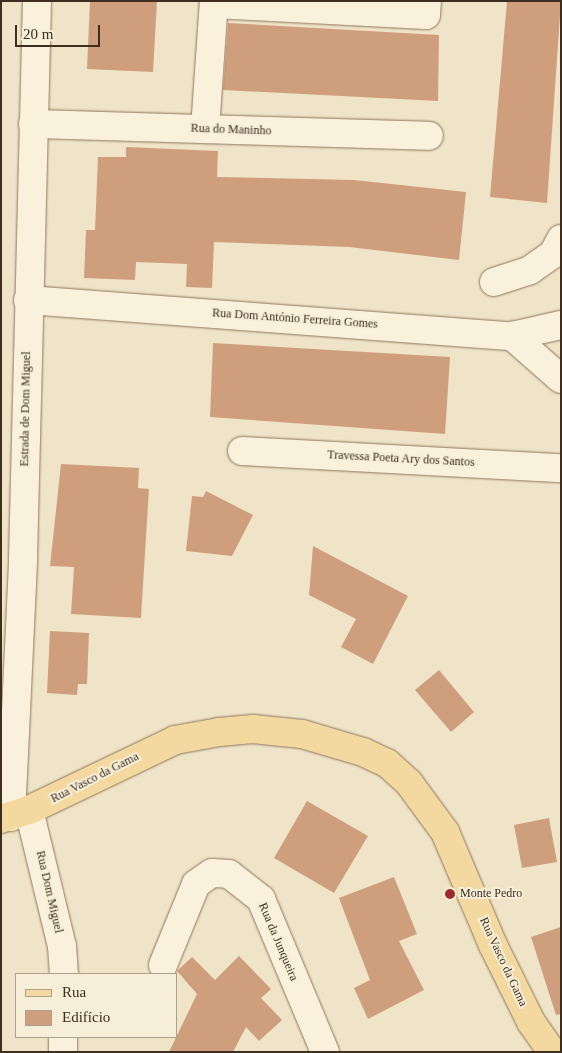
<!DOCTYPE html>
<meta charset="utf-8">
<style>
body{margin:0}
#map{position:relative;width:562px;height:1053px;overflow:hidden;background:#f0e4c8;font-family:"Times New Roman",serif}
div>[style]{position:absolute}
[style*='--x']{left:calc(var(--x)*1px);top:calc(var(--y)*1px);width:calc(var(--w)*1px);rotate:calc(var(--a)*1deg)}
.building>*{inset:0;background:#cf9f7d}
.roads{filter:drop-shadow(0 0 1px #8d765c) drop-shadow(0 0 1px #8d765c)}
.street>*{height:28px;margin:-14px;padding:0 14px;transform-origin:14px;border-radius:14px;background:#faf1dc}
.secondary>*{height:28px;margin:-14px;padding:0 14px;transform-origin:14px;border-radius:14px;background:#faf1dc}
.primary>*{height:28px;margin:-14px;padding:0 14px;transform-origin:14px;border-radius:14px;background:#f3d9a0}
.dots>*{width:14px;height:14px;translate:-50% -50%;box-sizing:border-box;border:2px solid #f7eed8;border-radius:50%}
span{translate:-50% -50%;white-space:nowrap;text-align:center;line-height:1.15;-webkit-text-stroke:4px #f7eed8;paint-order:stroke}
.street-label{font-size:12px;color:#3d2e20}
.poi-label{font-size:12px;color:#3d2e20}
.left{translate:0 -50%;text-align:left}
.frame{position:absolute;inset:0;border:2px solid #3d2e20;pointer-events:none}
.legend{position:absolute;left:15px;top:973px;width:162px;height:65px;box-sizing:border-box;background:#f7eed8;border:1px solid #ada18e;margin:0;padding:6px 9px;list-style:none;font-size:15px;color:#3d2e20}
.legend li{display:flex;align-items:center;gap:10px;height:25px}
.legend b{width:25px;border:1px solid #ada18e}
.scale{position:absolute;left:15px;top:25px;width:85px;height:22px;box-sizing:border-box;border:2px solid #3d2e20;border-top:0;padding-left:6px;font-size:15px;line-height:18px;white-space:nowrap;color:#3d2e20;-webkit-text-stroke:4px #f7eed8;paint-order:stroke}
</style>
<div id="map">
<div class="building">
<div style="clip-path:polygon(90px 1px,157px 1px,153px 72px,87px 69px)"></div>
<div style="clip-path:polygon(507px 1px,561px 1px,547px 203px,490px 197px)"></div>
<div style="clip-path:polygon(228px 23px,439px 35px,438px 101px,223px 90px)"></div>
<div style="clip-path:polygon(126px 147px,218px 151px,217px 177px,354px 180px,466px 192px,459px 260px,349px 247px,214px 242px,212px 288px,186px 287px,187px 264px,136px 262px,135px 280px,84px 278px,86px 230px,95px 230px,98px 157px,126px 157px)"></div>
<div style="clip-path:polygon(213px 343px,450px 357px,445px 434px,210px 417px)"></div>
<div style="clip-path:polygon(61px 464px,139px 468px,138px 488px,149px 489px,141px 618px,71px 614px,74px 567px,50px 566px)"></div>
<div style="clip-path:polygon(206px 491px,253px 515px,232px 556px,186px 551px,192px 496px,203px 497px)"></div>
<div style="clip-path:polygon(313px 546px,408px 596px,373px 664px,341px 647px,356px 619px,309px 595px)"></div>
<div style="clip-path:polygon(50px 631px,89px 633px,87px 684px,78px 684px,77px 695px,47px 693px)"></div>
<div style="clip-path:polygon(439px 670px,474px 712px,451px 732px,415px 690px)"></div>
<div style="clip-path:polygon(307px 801px,368px 836px,334px 893px,274px 858px)"></div>
<div style="clip-path:polygon(549px 818px,557px 862px,522px 868px,514px 825px)"></div>
<div style="clip-path:polygon(394px 877px,417px 934px,399px 941px,424px 990px,368px 1019px,354px 988px,370px 980px,339px 898px)"></div>
<div style="clip-path:polygon(561px 927px,561px 1014px,556px 1015px,531px 937px)"></div>
<div style="clip-path:polygon(239px 956px,271px 989px,261px 998px,282px 1020px,259px 1041px,246px 1027px,233px 1052px,169px 1052px,197px 994px,177px 971px,192px 957px,215px 980px)"></div>
</div>
<div class="roads">
<div class="street">
<div style="--x:214;--y:4;--w:212;--a:3"></div>
<div style="--x:426;--y:15;--w:14;--a:-86"></div>
<div style="--x:33;--y:124;--w:396;--a:1.7"></div>
<div style="--x:205;--y:129;--w:128;--a:-86"></div>
<div style="--x:494;--y:282;--w:38;--a:-18"></div>
<div style="--x:530;--y:270;--w:28;--a:-35"></div>
<div style="--x:553;--y:254;--w:17;--a:-62"></div>
<div style="--x:28;--y:300;--w:485;--a:4.3"></div>
<div style="--x:512;--y:336;--w:50;--a:-12.7"></div>
<div style="--x:512;--y:336;--w:65;--a:41.3"></div>
<div style="--x:242;--y:451;--w:319;--a:3.1"></div>
<div style="--x:29;--y:810;--w:140;--a:76.4"></div>
<div style="--x:62;--y:946;--w:28;--a:86"></div>
<div style="--x:163;--y:965;--w:87;--a:-67.8"></div>
<div style="--x:196;--y:884;--w:19;--a:-35"></div>
<div style="--x:212;--y:873;--w:17;--a:3"></div>
<div style="--x:229;--y:874;--w:41;--a:38"></div>
<div style="--x:261;--y:899;--w:166;--a:67.3"></div>
<div style="--x:63;--y:1052;--w:15;--a:-90"></div>
</div>
<div class="secondary">
<div style="--x:11;--y:817;--w:259;--a:-87.3"></div>
<div style="--x:23;--y:558;--w:557;--a:-88.56"></div>
</div>
<div class="primary">
<div style="--x:1;--y:819;--w:29;--a:-18"></div>
<div style="--x:29;--y:810;--w:162;--a:-25.6"></div>
<div style="--x:175;--y:740;--w:45;--a:-10.3"></div>
<div style="--x:219;--y:732;--w:34;--a:-5"></div>
<div style="--x:253;--y:729;--w:49;--a:5.8"></div>
<div style="--x:302;--y:734;--w:64;--a:16.4"></div>
<div style="--x:363;--y:752;--w:26;--a:25"></div>
<div style="--x:387;--y:763;--w:30;--a:42"></div>
<div style="--x:409;--y:783;--w:61;--a:53.7"></div>
<div style="--x:445;--y:832;--w:123;--a:67"></div>
<div style="--x:493;--y:945;--w:86;--a:63.7"></div>
<div style="--x:531;--y:1022;--w:37;--a:55"></div>
</div>
</div>
<div class="dots">
<div style="left:450px;top:894px;background:#9e2a2b"></div>
</div>
<div class="street-label">
<span style="left:231px;top:130px;rotate:2deg">Rua do Maninho</span>
<span style="left:295px;top:319px;rotate:4deg">Rua Dom António Ferreira Gomes</span>
<span style="left:26px;top:409px;rotate:-89deg">Estrada de Dom Miguel</span>
<span style="left:401px;top:459px;rotate:3deg">Travessa Poeta Ary dos Santos</span>
<span style="left:95px;top:778px;rotate:-27deg">Rua Vasco da Gama</span>
<span style="left:49px;top:892px;rotate:77deg">Rua Dom Miguel</span>
<span style="left:278px;top:942px;rotate:67deg">Rua da Junqueira</span>
<span style="left:503px;top:962px;rotate:65deg">Rua Vasco da Gama</span>
</div>
<div class="poi-label">
<span class="left" style="left:460px;top:894px">Monte Pedro</span>
</div>
<div class="frame"></div>
<ul class="legend">
<li><b style="height:6px;background:#f3d9a0"></b>Rua</li>
<li><b style="height:14px;background:#cf9f7d"></b>Edifício</li>
</ul>
<div class="scale">20 m</div>
</div>
